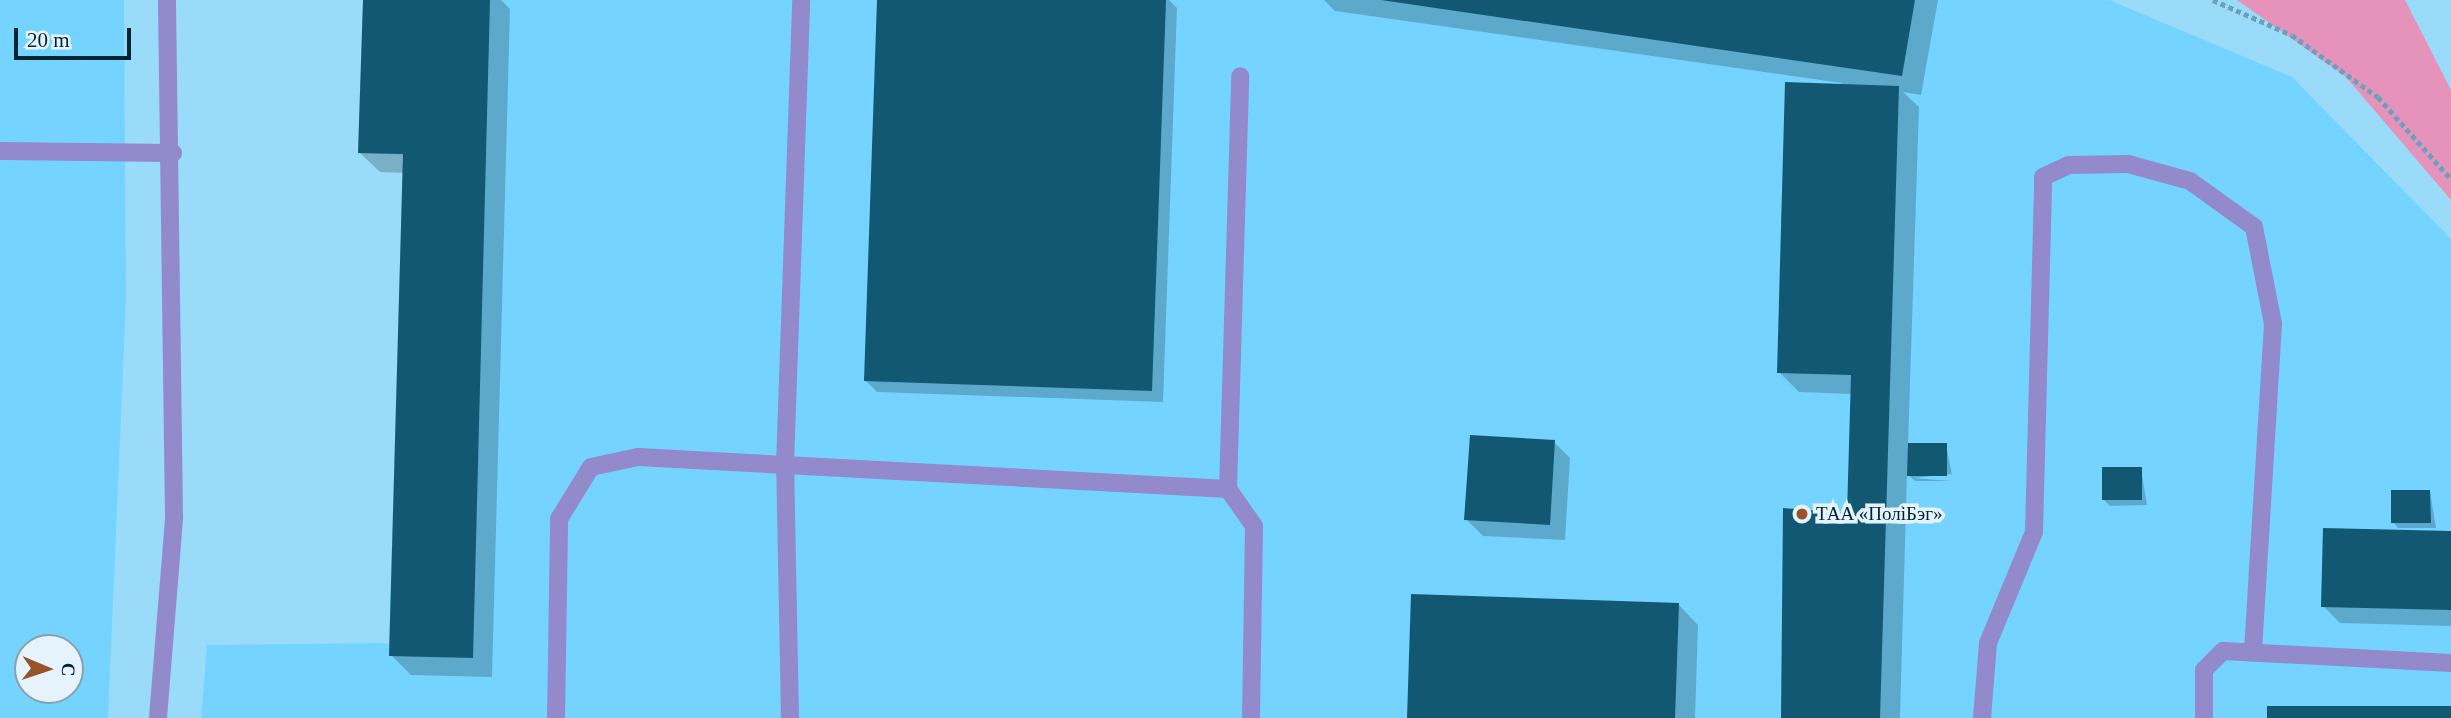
<!DOCTYPE html>
<meta charset="utf-8">
<style>
body{margin:0}
#map{position:relative;width:2451px;height:718px;overflow:hidden;background:#9adbfa;font-family:Georgia,serif}
div>[style]{position:absolute}
[style*='--x']{left:calc(var(--x)*1px);top:calc(var(--y)*1px);width:calc(var(--w)*1px);rotate:calc(var(--a)*1deg)}
.built>*{inset:0;background:#75d4ff}
.green>*{inset:0;background:#e693bb}
.shadow>*{inset:0;background:#0003}
.building>*{inset:0;background:#125873}
.path>*{height:4.5px;margin-top:-2.25px;transform-origin:0;background:repeating-linear-gradient(90deg,#6aa2bb 0 5px,transparent 0 8.5px)}
.minor>*{height:18px;margin:-9px;padding:0 9px;transform-origin:9px;border-radius:9px;background:#928aca}
.dots>*{width:19px;height:19px;translate:-50% -50%;box-sizing:border-box;border:4px solid #e5f4fc;border-radius:50%}
span{translate:-50% -50%;white-space:nowrap;text-align:center;line-height:1.15;-webkit-text-stroke:7px #e5f4fc;paint-order:stroke}
.poi-label{font-size:19px;color:#002432}
.left{translate:0 -50%;text-align:left}
.north{position:absolute;left:14px;top:634px;width:70px;height:70px;box-sizing:border-box;background:#e5f4fc;border:2px solid #89a1ab;border-radius:50%;rotate:92deg;font-size:19px;font-weight:700;line-height:28px;text-align:center;color:#002432}
.north::after{content:'';display:block;margin:auto;width:24px;height:32px;background:#995329;clip-path:polygon(50% 0,100% 100%,50% 72%,0 100%)}
.scale{position:absolute;left:14px;top:28px;width:117px;height:32px;box-sizing:border-box;border:4px solid #002432;border-top:0;padding-left:9px;font-size:21px;line-height:24px;white-space:nowrap;color:#002432;-webkit-text-stroke:5px #e5f4fc;paint-order:stroke}
</style>
<div id="map">
<div class="built">
<div style="clip-path:polygon(evenodd,0 0,124px 0,126px 300px,108px 718px,0 718px,0 0,28px 648px,70px 648px,70px 690px,28px 690px,28px 648px)"></div>
<div style="clip-path:polygon(363px 0,2109px 0,2292px 77px,2451px 239px,2451px 718px,201px 718px,207px 645px,389px 643px,403px 155px,358px 153px)"></div>
</div>
<div class="green">
<div style="clip-path:polygon(2237px 0,2405px 0,2451px 90px,2451px 200px,2346px 77px)"></div>
</div>
<div class="shadow">
<div style="clip-path:polygon(364px 0,501px 0,510px 9px,492px 677px,411px 675px,391px 655px,404px 173px,380px 172px,360px 153px)"></div>
<div style="clip-path:polygon(879px 0,1169px 0,1177px 8px,1163px 402px,877px 392px,865px 380px)"></div>
<div style="clip-path:polygon(1324px 0,1938px 0,1921px 95px,1903px 92px,1919px 107px,1908px 445px,1946px 445px,1952px 474px,1913px 478px,1952px 481px,1915px 481px,1907px 474px,1900px 718px,1783px 718px,1849px 515px,1852px 394px,1799px 392px,1779px 372px,1842px 83px,1335px 11px)"></div>
<div style="clip-path:polygon(1554px 442px,1570px 458px,1565px 540px,1483px 536px,1466px 519px)"></div>
<div style="clip-path:polygon(2141px 469px,2147px 505px,2110px 506px,2104px 500px)"></div>
<div style="clip-path:polygon(2430px 492px,2436px 528px,2398px 528px,2393px 522px)"></div>
<div style="clip-path:polygon(2451px 533px,2451px 626px,2340px 623px,2323px 606px)"></div>
<div style="clip-path:polygon(1679px 605px,1698px 625px,1695px 718px,1408px 718px)"></div>
</div>
<div class="building">
<div style="clip-path:polygon(363px 0,490px 0,473px 658px,389px 656px,403px 154px,358px 153px)"></div>
<div style="clip-path:polygon(877px 0,1166px 0,1152px 391px,864px 381px)"></div>
<div style="clip-path:polygon(1381px 0,1915px 0,1902px 76px)"></div>
<div style="clip-path:polygon(1785px 82px,1899px 86px,1880px 718px,1781px 718px,1783px 508px,1847px 513px,1851px 375px,1777px 373px)"></div>
<div style="clip-path:polygon(1470px 435px,1555px 440px,1550px 525px,1464px 520px)"></div>
<div style="clip-path:polygon(1908px 443px,1947px 443px,1947px 476px,1907px 476px)"></div>
<div style="clip-path:polygon(2102px 467px,2142px 467px,2142px 500px,2102px 500px)"></div>
<div style="clip-path:polygon(2391px 490px,2430px 490px,2431px 523px,2391px 523px)"></div>
<div style="clip-path:polygon(2323px 528px,2451px 531px,2451px 610px,2321px 607px)"></div>
<div style="clip-path:polygon(1411px 594px,1679px 603px,1675px 718px,1407px 718px)"></div>
<div style="clip-path:polygon(2267px 706px,2451px 706px,2451px 718px,2267px 718px)"></div>
</div>
<div class="path">
<div style="--x:2213;--y:0;--w:86;--a:23.9"></div>
<div style="--x:2292;--y:35;--w:106;--a:35.8"></div>
<div style="--x:2378;--y:97;--w:110;--a:48.3"></div>
</div>
<div class="minor">
<div style="--x:0;--y:151;--w:173;--a:0.7"></div>
<div style="--x:1228;--y:489;--w:413;--a:-88.3"></div>
<div style="--x:158;--y:718;--w:202;--a:-85.4"></div>
<div style="--x:174;--y:517;--w:517;--a:-90.78"></div>
<div style="--x:556;--y:718;--w:199;--a:-89.1"></div>
<div style="--x:559;--y:519;--w:61;--a:-58.4"></div>
<div style="--x:591;--y:467;--w:48;--a:-12"></div>
<div style="--x:638;--y:457;--w:591;--a:3.1"></div>
<div style="--x:1228;--y:489;--w:45;--a:54.9"></div>
<div style="--x:1254;--y:526;--w:192;--a:90.9"></div>
<div style="--x:790;--y:718;--w:253;--a:-91.1"></div>
<div style="--x:785;--y:465;--w:465;--a:-88"></div>
<div style="--x:1982;--y:718;--w:75;--a:-85.4"></div>
<div style="--x:1988;--y:643;--w:120;--a:-67.5"></div>
<div style="--x:2034;--y:532;--w:355;--a:-88.5"></div>
<div style="--x:2043;--y:177;--w:29;--a:-25"></div>
<div style="--x:2069;--y:165;--w:59;--a:-1"></div>
<div style="--x:2128;--y:164;--w:64;--a:15.3"></div>
<div style="--x:2190;--y:181;--w:79;--a:35.7"></div>
<div style="--x:2254;--y:227;--w:99;--a:78.9"></div>
<div style="--x:2273;--y:324;--w:329;--a:93.5"></div>
<div style="--x:2204;--y:718;--w:48;--a:-90"></div>
<div style="--x:2204;--y:670;--w:27;--a:-45"></div>
<div style="--x:2223;--y:651;--w:228;--a:3"></div>
</div>
<div class="dots">
<div style="left:1802px;top:514px;background:#995329"></div>
</div>
<div class="poi-label">
<span class="left" style="left:1816px;top:514px">ТАА «ПоліБэг»</span>
</div>
<div class="north">С</div>
<div class="scale">20 m</div>
</div>
